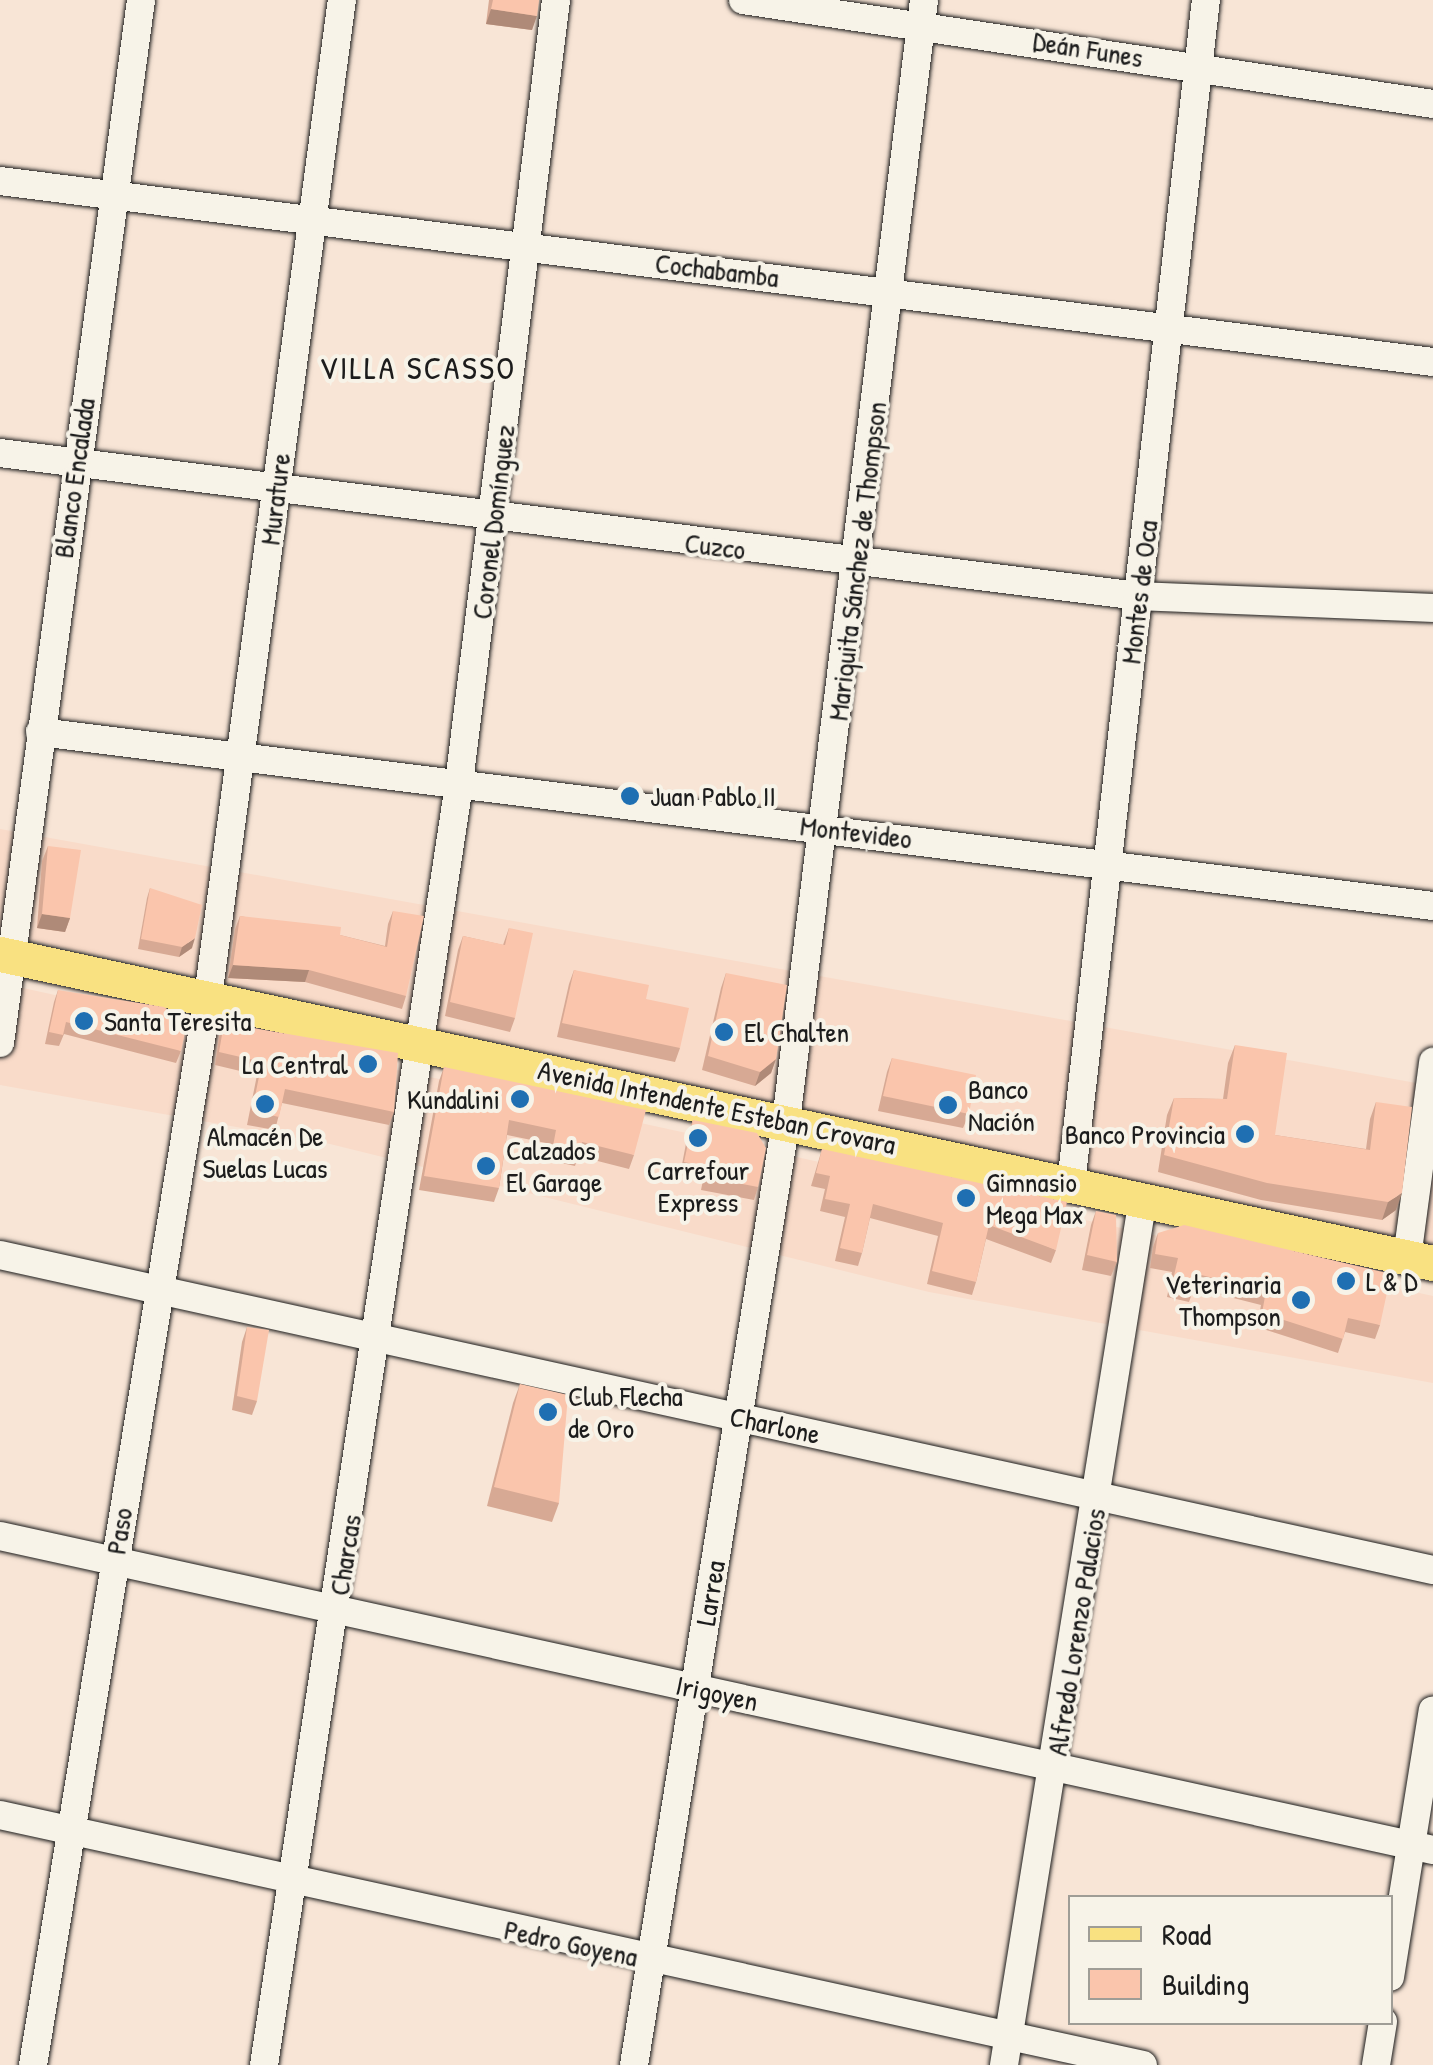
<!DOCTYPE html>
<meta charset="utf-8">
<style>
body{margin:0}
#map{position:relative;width:1433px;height:2065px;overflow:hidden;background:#f8e5d6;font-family:"Patrick Hand",sans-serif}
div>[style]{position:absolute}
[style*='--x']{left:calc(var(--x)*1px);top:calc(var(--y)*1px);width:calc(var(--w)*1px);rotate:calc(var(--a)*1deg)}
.built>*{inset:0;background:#f9dbc9}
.roads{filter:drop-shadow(0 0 2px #1c1c1c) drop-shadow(0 0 2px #1c1c1c)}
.minor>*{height:28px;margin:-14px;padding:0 14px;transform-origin:14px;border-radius:14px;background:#f7f3e8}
.major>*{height:35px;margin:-17.5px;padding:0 17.5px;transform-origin:17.5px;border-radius:17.5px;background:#f9e181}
.wall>*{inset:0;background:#d7a994}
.shaded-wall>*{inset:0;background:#af8a78}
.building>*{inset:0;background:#fac5ac}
.dots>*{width:28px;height:28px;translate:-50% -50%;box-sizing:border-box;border:5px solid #f7f3e8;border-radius:50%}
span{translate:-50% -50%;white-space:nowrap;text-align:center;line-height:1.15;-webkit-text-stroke:8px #f7f3e8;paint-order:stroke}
.street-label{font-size:28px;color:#1c1c1c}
.poi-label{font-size:28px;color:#1c1c1c}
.left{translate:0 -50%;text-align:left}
.right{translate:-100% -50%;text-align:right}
.quarter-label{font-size:32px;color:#1c1c1c;letter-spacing:2.5px}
.legend{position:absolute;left:1068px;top:1895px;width:325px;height:130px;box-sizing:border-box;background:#f7f3e8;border:2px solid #9f9d96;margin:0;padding:12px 18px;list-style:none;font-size:30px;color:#1c1c1c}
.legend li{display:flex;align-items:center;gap:20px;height:50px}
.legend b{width:50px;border:2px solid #9f9d96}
</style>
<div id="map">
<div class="built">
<div style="clip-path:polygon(0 829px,1433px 1086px,1433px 1248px,0 934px)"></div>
<div style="clip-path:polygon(0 983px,1433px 1296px,1433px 1383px,929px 1292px,326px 1143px,0 1085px)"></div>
</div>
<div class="roads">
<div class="minor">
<div style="--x:743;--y:0;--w:698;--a:8.57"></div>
<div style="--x:0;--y:181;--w:1444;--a:7.2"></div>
<div style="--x:0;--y:453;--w:1147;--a:7.16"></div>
<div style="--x:1138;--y:596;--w:295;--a:2.3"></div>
<div style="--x:40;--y:732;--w:1404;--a:7.12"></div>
<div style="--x:0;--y:1043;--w:1052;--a:-82.3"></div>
<div style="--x:1071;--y:1184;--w:1192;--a:-83.5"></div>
<div style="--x:0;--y:1255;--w:1467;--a:12.4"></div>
<div style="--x:1407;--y:1258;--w:198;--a:-82.4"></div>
<div style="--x:0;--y:1536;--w:1467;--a:12.36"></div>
<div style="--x:0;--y:1815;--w:1170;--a:12.34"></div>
<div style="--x:1390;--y:1977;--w:270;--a:-80.9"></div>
<div style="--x:33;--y:2065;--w:1082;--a:-80.69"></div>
<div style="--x:208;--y:997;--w:1006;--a:-82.35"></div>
<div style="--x:264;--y:2065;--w:1289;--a:-81.34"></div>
<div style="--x:458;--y:791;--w:797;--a:-82.94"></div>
<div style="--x:634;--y:2065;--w:956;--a:-80.85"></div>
<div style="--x:786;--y:1121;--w:1129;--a:-82.98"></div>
<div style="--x:1004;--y:2065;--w:878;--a:-80.89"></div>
<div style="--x:1376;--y:2065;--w:44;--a:-80.8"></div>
</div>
<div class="major">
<div style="--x:0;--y:954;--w:1466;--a:12.17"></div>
</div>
</div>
<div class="wall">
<div style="clip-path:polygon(489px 0,539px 0,532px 30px,486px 24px)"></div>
<div style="clip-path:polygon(48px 846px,70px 918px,65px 932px,37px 928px,42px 861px)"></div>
<div style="clip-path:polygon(150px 888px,192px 948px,179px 957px,138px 949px,147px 898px)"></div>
<div style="clip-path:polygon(393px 911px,406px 996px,402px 1009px,305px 982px,228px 978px,235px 929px,240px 916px,340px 935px,385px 946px,388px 924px)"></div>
<div style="clip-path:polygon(509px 928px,515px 1018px,510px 1032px,445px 1016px,458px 950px,463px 936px,503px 945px)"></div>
<div style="clip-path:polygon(574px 970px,646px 999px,680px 1048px,675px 1062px,557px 1037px,569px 984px)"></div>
<div style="clip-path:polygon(726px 973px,776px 1059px,771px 1073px,755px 1086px,702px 1070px,721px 988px)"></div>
<div style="clip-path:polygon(58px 990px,181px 1051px,176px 1063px,64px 1034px,59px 1046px,45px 1044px,54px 1002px)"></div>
<div style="clip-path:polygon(224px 1023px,394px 1112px,389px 1125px,282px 1103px,275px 1130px,247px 1125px,257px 1075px,215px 1065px,219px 1037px)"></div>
<div style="clip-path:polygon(1235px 1045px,1275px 1135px,1366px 1149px,1370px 1119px,1376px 1102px,1396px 1210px,1382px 1220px,1261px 1200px,1158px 1172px,1167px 1115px,1174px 1098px,1223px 1099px,1228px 1063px)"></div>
<div style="clip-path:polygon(892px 1058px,969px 1114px,963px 1128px,878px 1111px,887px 1072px)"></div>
<div style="clip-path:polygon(444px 1067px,634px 1155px,629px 1169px,578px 1156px,575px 1166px,548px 1160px,551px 1144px,507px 1135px,499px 1188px,494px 1202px,419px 1190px,439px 1081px)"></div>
<div style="clip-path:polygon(693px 1120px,758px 1187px,754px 1200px,701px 1190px,703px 1180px,680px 1175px,688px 1133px)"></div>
<div style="clip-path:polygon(822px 1149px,1056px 1250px,1051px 1263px,986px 1239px,976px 1282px,972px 1295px,927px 1284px,938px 1236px,870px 1218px,862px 1253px,858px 1266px,835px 1261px,845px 1217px,820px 1211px,825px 1189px,811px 1186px)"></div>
<div style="clip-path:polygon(1096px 1211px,1117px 1262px,1111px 1276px,1082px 1270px,1091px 1225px)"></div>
<div style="clip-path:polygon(1158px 1233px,1380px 1325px,1375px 1339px,1345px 1332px,1338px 1353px,1257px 1327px,1261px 1305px,1194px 1288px,1189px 1302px,1167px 1297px,1172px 1272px,1150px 1268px,1153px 1247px)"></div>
<div style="clip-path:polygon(247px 1327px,257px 1401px,252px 1415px,232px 1410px,242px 1342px)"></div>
<div style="clip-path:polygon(520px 1384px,559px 1503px,552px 1522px,487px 1506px,513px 1403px)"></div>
</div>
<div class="shaded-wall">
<div style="clip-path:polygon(491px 9px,537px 16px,532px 30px,486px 24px)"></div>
<div style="clip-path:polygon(42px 914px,70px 918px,65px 932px,37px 928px)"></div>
<div style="clip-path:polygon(195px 938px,192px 948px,179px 957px,182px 947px)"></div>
<div style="clip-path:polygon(233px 965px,309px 970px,305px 982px,228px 978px)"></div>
<div style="clip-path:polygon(776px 1059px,771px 1073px,755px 1086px,760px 1072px)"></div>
<div style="clip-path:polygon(1402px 1193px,1396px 1210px,1382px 1220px,1388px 1202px)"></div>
</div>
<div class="building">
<div style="clip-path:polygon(493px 0,539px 0,537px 16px,491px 9px)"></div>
<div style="clip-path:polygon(48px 846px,81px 850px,70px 918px,42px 914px)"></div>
<div style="clip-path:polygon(150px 888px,202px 905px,195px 938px,182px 947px,141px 939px)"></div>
<div style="clip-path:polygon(393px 911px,424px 916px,406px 996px,309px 970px,233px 965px,240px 916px,341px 927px,340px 935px,387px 947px)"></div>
<div style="clip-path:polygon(509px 928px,533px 933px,515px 1018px,450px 1002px,463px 936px,505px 945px)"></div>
<div style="clip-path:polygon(574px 970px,649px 985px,646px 999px,689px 1008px,680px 1048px,562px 1023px)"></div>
<div style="clip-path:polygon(726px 973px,787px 985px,776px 1059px,760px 1072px,708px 1056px)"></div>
<div style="clip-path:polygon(58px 990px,164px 1007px,187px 1022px,181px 1051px,66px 1022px,63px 1035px,49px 1032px)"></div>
<div style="clip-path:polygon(224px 1023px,398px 1053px,394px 1112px,285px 1089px,279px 1117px,252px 1111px,262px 1062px,219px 1052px)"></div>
<div style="clip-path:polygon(1235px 1045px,1287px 1053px,1275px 1135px,1370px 1150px,1376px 1102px,1412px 1107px,1402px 1193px,1388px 1202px,1267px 1183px,1164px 1155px,1174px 1098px,1227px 1099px)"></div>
<div style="clip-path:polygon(892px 1058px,976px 1075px,969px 1114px,883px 1096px)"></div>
<div style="clip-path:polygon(444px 1067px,646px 1110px,634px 1155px,582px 1142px,580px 1152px,553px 1146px,556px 1130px,509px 1120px,499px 1188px,424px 1176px)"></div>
<div style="clip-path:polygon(693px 1120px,757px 1133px,766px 1148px,758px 1187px,706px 1177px,707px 1167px,684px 1162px)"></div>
<div style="clip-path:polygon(822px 1149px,1067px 1202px,1056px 1250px,989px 1225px,976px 1282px,932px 1271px,943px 1223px,873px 1204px,862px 1253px,840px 1248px,850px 1204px,825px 1199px,830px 1176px,816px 1173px)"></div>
<div style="clip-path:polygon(1096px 1211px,1116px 1215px,1117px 1262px,1087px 1255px)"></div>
<div style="clip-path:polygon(1184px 1225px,1391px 1274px,1380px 1325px,1348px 1318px,1343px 1339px,1262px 1313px,1266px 1291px,1197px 1274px,1194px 1288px,1172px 1284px,1178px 1258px,1155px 1254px,1158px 1233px)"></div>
<div style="clip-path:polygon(247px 1327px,269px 1330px,257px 1401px,237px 1396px)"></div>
<div style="clip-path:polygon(520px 1384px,568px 1395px,559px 1503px,494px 1487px)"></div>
</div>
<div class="dots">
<div style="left:630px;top:796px;background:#1f6fb2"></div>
<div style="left:84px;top:1021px;background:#1f6fb2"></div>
<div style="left:724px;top:1032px;background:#1f6fb2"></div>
<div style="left:368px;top:1064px;background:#1f6fb2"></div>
<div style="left:520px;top:1099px;background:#1f6fb2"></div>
<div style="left:265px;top:1104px;background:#1f6fb2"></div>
<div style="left:948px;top:1105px;background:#1f6fb2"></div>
<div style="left:1245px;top:1134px;background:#1f6fb2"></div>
<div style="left:698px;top:1138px;background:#1f6fb2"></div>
<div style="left:486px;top:1166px;background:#1f6fb2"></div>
<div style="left:966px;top:1198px;background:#1f6fb2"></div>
<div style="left:1346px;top:1281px;background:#1f6fb2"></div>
<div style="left:1301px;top:1300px;background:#1f6fb2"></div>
<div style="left:548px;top:1412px;background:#1f6fb2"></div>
</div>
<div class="street-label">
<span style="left:1088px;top:49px;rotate:9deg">Deán Funes</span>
<span style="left:717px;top:270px;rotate:7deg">Cochabamba</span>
<span style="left:74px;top:478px;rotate:-82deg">Blanco Encalada</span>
<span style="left:275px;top:499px;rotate:-83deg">Murature</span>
<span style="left:493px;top:522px;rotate:-83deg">Coronel Domínguez</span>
<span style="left:715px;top:546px;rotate:7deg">Cuzco</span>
<span style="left:857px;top:561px;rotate:-83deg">Mariquita Sánchez de Thompson</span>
<span style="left:1139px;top:592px;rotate:-83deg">Montes de Oca</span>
<span style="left:856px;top:832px;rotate:7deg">Montevideo</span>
<span style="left:717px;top:1107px;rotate:12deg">Avenida Intendente Esteban Crovara</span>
<span style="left:775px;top:1425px;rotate:12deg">Charlone</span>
<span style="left:119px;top:1531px;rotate:-81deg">Paso</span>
<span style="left:345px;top:1555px;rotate:-81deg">Charcas</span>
<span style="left:710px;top:1593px;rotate:-81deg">Larrea</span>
<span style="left:1076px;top:1632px;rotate:-81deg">Alfredo Lorenzo Palacios</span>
<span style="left:717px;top:1693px;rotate:12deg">Irigoyen</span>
<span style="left:571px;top:1943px;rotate:12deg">Pedro Goyena</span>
</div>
<div class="poi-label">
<span class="left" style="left:650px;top:796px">Juan Pablo II</span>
<span class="left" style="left:104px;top:1021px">Santa Teresita</span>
<span class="left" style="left:744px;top:1032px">El Chalten</span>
<span class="right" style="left:348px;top:1064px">La Central</span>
<span class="left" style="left:968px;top:1105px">Banco<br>Nación</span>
<span class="right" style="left:500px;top:1099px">Kundalini</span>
<span class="right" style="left:1225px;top:1134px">Banco Provincia</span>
<span style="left:265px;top:1152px">Almacén De<br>Suelas Lucas</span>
<span class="left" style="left:506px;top:1166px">Calzados<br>El Garage</span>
<span style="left:698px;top:1186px">Carrefour<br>Express</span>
<span class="left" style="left:986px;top:1198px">Gimnasio<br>Mega Max</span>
<span class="left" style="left:1366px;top:1281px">L &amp; D</span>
<span class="right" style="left:1281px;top:1300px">Veterinaria<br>Thompson</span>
<span class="left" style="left:568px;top:1412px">Club Flecha<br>de Oro</span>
</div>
<div class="quarter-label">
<span style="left:418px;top:368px">VILLA SCASSO</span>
</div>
<ul class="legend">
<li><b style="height:12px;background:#f9e181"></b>Road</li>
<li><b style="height:28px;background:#fac5ac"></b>Building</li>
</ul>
</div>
